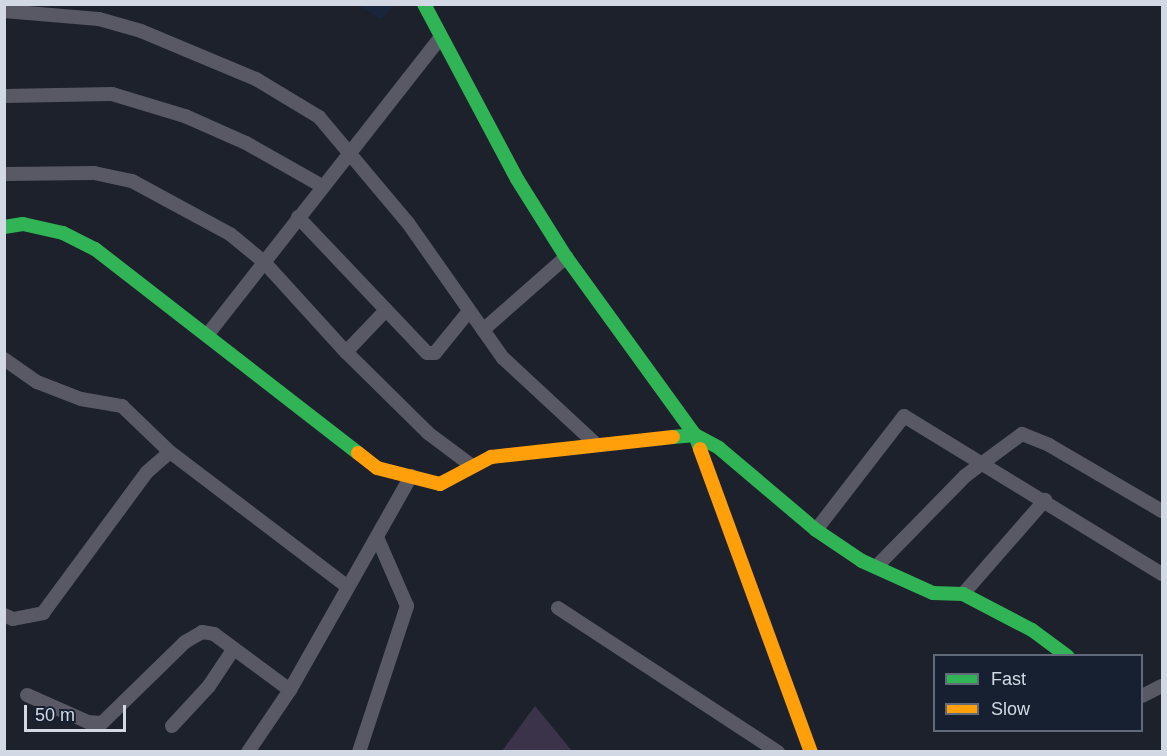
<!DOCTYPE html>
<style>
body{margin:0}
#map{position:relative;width:1167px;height:756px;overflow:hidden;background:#1c212b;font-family:Helvetica,sans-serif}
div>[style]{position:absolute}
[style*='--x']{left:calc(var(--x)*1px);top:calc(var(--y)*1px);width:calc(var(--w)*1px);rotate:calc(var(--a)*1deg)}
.built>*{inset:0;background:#19253a}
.green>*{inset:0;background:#3a334a}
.street>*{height:14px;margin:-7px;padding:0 7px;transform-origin:7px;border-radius:7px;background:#585965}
.fast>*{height:14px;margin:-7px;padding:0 7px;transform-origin:7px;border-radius:7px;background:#30b455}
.slow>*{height:14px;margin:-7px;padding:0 7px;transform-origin:7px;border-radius:7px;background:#ff9f0a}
span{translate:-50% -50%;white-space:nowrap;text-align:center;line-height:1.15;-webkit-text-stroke:5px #162031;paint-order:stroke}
.frame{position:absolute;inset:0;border:6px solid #d2d9e5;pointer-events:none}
.legend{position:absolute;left:933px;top:654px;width:210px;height:78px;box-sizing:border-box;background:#162031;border:2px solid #616a79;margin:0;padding:8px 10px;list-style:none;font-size:18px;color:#d2d9e5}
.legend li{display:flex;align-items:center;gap:12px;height:30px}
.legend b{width:30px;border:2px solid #616a79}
.scale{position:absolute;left:24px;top:705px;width:102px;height:27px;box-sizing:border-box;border:3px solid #d2d9e5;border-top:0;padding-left:8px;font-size:18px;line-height:21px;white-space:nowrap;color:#d2d9e5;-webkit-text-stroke:4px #162031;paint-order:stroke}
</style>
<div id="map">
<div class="built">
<div style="clip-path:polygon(358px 5px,395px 5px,381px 19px)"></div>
</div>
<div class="green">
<div style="clip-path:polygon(535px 706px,572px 751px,502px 751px)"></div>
</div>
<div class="street">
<div style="--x:4;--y:11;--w:95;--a:4.8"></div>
<div style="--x:99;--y:19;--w:44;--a:15.9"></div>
<div style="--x:141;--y:31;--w:125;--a:22.7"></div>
<div style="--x:256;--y:79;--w:74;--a:31.1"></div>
<div style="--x:319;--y:117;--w:138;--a:50"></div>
<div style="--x:408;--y:223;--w:165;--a:54.9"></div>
<div style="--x:503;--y:358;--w:127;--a:42.8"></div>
<div style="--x:4;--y:96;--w:108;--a:-1.1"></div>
<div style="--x:112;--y:94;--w:76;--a:16.8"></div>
<div style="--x:185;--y:116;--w:67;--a:23.9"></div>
<div style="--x:246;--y:143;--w:87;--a:29.5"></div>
<div style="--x:4;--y:174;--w:90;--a:-0.6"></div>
<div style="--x:94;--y:173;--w:39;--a:12"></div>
<div style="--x:132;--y:181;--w:111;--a:28.4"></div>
<div style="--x:230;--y:234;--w:44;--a:39.5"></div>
<div style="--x:264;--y:262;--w:122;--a:47.7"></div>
<div style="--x:346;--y:352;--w:115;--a:44.6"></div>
<div style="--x:428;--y:433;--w:54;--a:36.7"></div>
<div style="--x:298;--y:217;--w:187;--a:46.5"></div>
<div style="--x:427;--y:353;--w:8;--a:0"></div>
<div style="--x:435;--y:353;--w:54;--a:-51"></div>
<div style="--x:483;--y:330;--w:111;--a:-41.3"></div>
<div style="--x:208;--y:334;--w:376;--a:-51.9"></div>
<div style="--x:346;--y:352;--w:58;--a:-46.4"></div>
<div style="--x:4;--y:359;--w:40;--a:34.9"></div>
<div style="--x:37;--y:382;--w:47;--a:21.1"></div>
<div style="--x:81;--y:399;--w:42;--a:9.7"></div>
<div style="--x:122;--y:406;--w:66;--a:43.8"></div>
<div style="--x:816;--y:530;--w:144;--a:-52.3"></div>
<div style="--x:904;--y:416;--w:303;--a:31.5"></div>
<div style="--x:876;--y:567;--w:127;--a:-45.6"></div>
<div style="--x:965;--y:476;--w:71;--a:-36.4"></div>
<div style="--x:1022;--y:434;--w:29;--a:22"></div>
<div style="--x:1049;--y:445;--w:131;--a:30.3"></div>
<div style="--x:963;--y:594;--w:125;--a:-48.9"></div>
<div style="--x:558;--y:608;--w:263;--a:33.2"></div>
<div style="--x:4;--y:615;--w:10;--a:24"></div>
<div style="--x:13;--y:619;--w:31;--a:-11"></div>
<div style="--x:43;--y:613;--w:175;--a:-53.6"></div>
<div style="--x:147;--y:472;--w:30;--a:-41"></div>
<div style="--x:170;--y:452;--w:223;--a:37.2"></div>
<div style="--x:27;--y:695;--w:67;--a:23.9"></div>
<div style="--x:88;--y:722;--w:14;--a:4"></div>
<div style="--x:102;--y:723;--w:116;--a:-44.3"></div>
<div style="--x:185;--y:642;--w:20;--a:-30"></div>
<div style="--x:202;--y:632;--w:12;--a:9"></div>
<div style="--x:214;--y:634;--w:94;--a:36.4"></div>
<div style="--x:1142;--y:696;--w:22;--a:-27"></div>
<div style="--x:172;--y:726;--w:54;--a:-47.2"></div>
<div style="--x:209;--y:686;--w:43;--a:-56.3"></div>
<div style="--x:248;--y:752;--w:75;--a:-55.9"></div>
<div style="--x:290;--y:690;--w:246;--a:-60.5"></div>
<div style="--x:359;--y:752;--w:154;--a:-71.8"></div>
<div style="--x:407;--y:606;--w:75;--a:-113.5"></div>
</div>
<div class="fast">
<div style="--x:424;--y:4;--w:198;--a:62"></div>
<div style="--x:517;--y:179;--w:92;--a:57.9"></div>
<div style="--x:566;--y:257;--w:220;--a:54.1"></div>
<div style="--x:695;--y:435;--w:15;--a:70"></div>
<div style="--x:4;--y:227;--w:19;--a:-9"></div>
<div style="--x:23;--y:224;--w:41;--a:12.7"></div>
<div style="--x:63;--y:233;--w:36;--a:27"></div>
<div style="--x:95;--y:249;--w:333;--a:37.8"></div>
<div style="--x:673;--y:437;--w:22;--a:-5"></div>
<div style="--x:695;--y:435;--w:27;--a:28"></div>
<div style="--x:719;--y:448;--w:127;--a:40.2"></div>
<div style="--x:816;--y:530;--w:55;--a:34"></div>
<div style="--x:862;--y:561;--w:78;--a:24.3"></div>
<div style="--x:933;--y:593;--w:30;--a:2"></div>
<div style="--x:963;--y:594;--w:78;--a:27.6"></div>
<div style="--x:1032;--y:630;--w:44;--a:36.6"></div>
</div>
<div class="slow">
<div style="--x:700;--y:449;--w:323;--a:69.9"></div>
<div style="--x:358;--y:453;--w:24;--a:38"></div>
<div style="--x:377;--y:468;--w:65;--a:14.3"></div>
<div style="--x:440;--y:484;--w:58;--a:-27.9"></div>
<div style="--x:491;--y:457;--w:183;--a:-6.3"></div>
</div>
<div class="frame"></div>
<ul class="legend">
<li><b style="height:8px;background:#30b455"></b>Fast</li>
<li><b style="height:8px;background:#ff9f0a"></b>Slow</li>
</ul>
<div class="scale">50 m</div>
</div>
